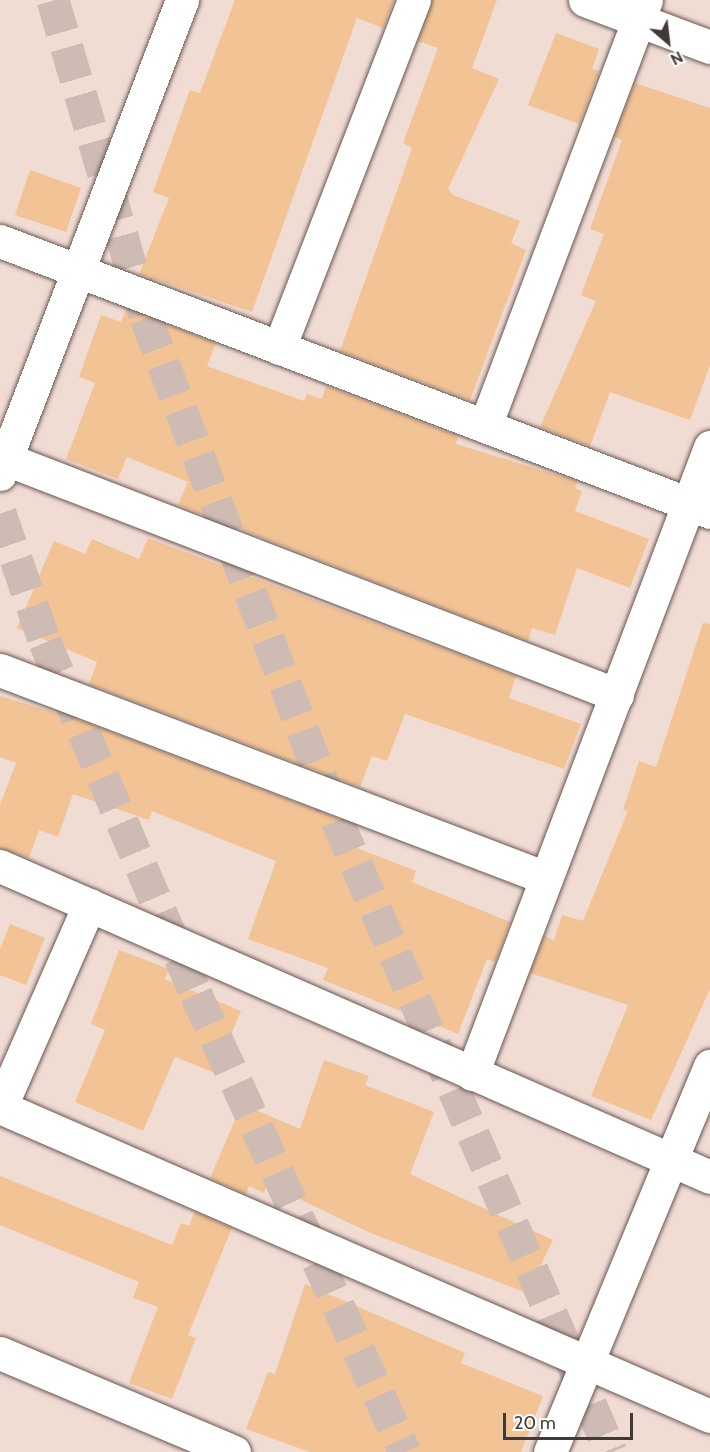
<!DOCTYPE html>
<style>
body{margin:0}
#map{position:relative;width:710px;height:1452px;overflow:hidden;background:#f1dcd4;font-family:Cabin,sans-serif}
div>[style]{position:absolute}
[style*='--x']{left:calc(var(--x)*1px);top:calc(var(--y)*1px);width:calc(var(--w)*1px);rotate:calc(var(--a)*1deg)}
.building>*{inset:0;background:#f2c394}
.highway-tunnel>*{height:33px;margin-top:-16.5px;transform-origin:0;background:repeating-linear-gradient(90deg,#cebbb4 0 33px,transparent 0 49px)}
.roads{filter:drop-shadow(0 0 2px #685750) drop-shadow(0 0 2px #685750)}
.street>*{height:33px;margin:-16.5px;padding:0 16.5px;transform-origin:16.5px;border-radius:16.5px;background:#fff}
span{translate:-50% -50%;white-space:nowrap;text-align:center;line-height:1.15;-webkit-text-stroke:5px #fff;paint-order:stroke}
.north{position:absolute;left:638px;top:12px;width:60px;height:60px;-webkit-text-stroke:4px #fff;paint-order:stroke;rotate:152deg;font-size:16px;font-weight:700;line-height:24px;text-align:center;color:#413936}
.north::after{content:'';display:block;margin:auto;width:21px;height:27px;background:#413936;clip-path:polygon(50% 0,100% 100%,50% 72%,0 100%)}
.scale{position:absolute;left:503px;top:1413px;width:130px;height:27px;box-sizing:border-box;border:3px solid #413936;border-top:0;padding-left:8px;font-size:18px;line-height:21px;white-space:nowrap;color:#413936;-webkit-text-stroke:4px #fff;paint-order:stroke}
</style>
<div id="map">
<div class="building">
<div style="clip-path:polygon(235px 0,394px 0,383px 28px,357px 18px,252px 312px,139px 274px,169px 198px,153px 192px,190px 90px,200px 93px)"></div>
<div style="clip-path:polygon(432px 0,497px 0,472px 68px,499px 79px,448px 189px,453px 195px,520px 221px,511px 243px,526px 250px,470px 400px,340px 351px,412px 148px,403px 143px,438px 48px,418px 41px)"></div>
<div style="clip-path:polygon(556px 33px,599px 49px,592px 69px,599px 71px,579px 124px,528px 105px)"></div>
<div style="clip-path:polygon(635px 83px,710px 108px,710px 365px,690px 420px,610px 392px,590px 446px,540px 427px,596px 301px,581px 295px,604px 234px,590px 229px,622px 140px,614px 137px)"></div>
<div style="clip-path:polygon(30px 170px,81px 188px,66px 232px,15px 215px)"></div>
<div style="clip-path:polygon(126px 309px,216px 343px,207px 366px,304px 401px,307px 394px,322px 399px,326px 386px,458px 436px,456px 444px,577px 481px,575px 488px,582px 491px,575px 511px,649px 539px,630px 588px,577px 568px,555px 635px,532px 628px,528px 641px,178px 505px,188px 482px,127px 457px,118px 479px,66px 459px,95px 383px,79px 377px,101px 315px,121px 322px)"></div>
<div style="clip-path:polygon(148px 538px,516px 676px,509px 698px,581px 724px,564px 769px,405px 714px,387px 761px,372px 756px,360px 787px,89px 684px,97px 662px,17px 628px,54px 541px,85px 554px,92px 539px,139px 559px)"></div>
<div style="clip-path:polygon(703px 623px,710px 624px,710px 989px,651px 1120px,591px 1096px,628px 1005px,530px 973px,544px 936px,554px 940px,562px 915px,583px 921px,628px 811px,623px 810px,639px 761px,656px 767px)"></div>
<div style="clip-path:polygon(0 696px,76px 719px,346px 822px,339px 841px,416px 871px,412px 882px,510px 922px,495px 962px,487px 959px,458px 1034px,323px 980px,328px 968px,248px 939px,276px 861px,152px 811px,149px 820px,73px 794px,58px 837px,39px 830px,29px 858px,0 848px,0 805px,16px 763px,0 757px)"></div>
<div style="clip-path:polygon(10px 924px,45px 938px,26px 985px,0 975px,0 949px)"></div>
<div style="clip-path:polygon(119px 950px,169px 969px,165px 979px,241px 1011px,215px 1073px,175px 1057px,143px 1131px,75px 1102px,105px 1030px,91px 1024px)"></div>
<div style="clip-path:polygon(324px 1060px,369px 1076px,365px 1085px,434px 1112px,410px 1174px,553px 1240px,527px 1293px,368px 1232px,268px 1184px,264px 1193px,249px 1186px,246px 1194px,210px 1178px,242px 1104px,300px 1129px)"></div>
<div style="clip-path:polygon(0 1176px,172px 1245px,181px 1223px,189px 1226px,195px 1212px,232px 1228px,188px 1335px,196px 1338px,172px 1399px,129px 1383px,158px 1307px,133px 1298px,139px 1282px,0 1225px)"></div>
<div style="clip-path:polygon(305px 1284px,465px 1353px,461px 1363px,543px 1396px,521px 1452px,310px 1452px,246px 1429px,268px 1372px,275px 1374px)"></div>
</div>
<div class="highway-tunnel">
<div style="--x:53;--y:0;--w:331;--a:73.7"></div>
<div style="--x:146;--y:318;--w:537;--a:69.17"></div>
<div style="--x:337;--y:820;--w:689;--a:66.56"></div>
<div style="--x:0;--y:513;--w:137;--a:70.8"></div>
<div style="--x:45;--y:642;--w:383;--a:66.8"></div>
<div style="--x:196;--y:994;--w:503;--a:65.47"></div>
</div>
<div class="roads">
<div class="street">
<div style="--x:585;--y:0;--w:134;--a:20.6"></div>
<div style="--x:0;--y:241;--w:760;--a:20.89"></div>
<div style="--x:279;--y:348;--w:373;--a:-68.8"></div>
<div style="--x:485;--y:426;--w:455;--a:-69.3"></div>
<div style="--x:6;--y:459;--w:655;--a:21.12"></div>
<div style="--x:0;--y:474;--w:508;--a:-68.99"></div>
<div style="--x:0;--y:670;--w:584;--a:20.85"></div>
<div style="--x:0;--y:866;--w:775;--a:23.65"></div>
<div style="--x:472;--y:1074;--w:671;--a:-69.21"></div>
<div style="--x:0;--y:1107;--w:774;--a:23.52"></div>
<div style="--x:0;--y:1108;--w:222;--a:-66.3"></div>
<div style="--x:0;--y:1353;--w:254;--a:22.9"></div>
<div style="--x:550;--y:1452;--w:418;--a:-67.5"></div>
</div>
</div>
<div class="north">N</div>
<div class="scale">20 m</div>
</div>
